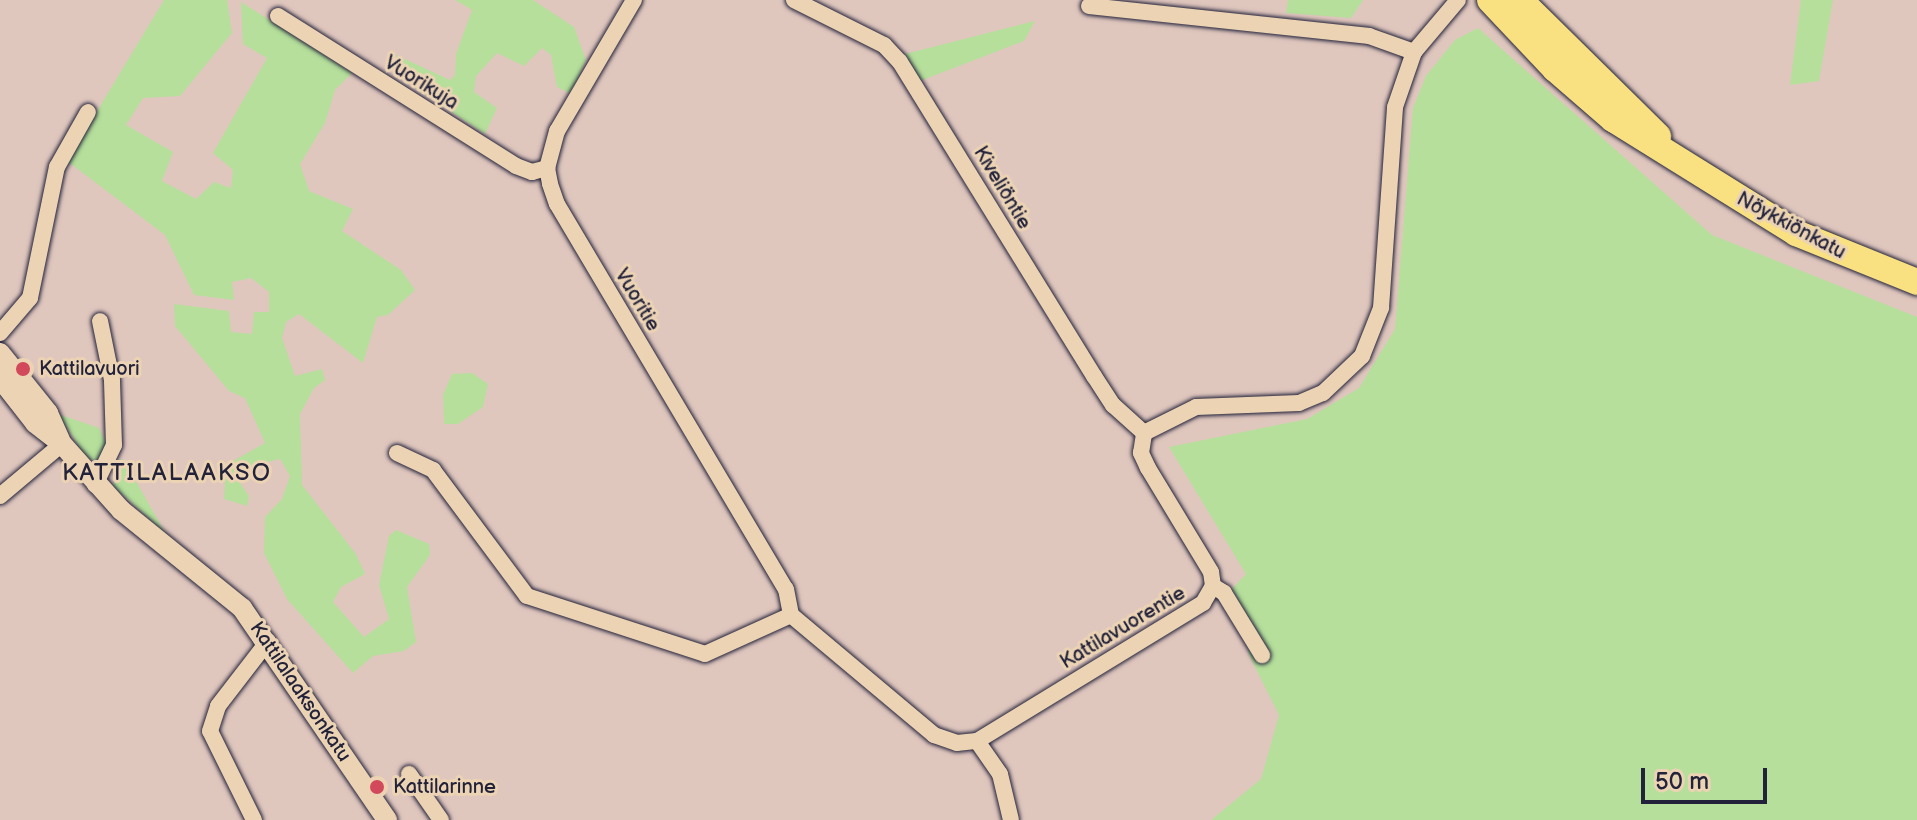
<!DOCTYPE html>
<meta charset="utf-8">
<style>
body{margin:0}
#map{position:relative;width:1917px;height:820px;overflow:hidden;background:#e0c7be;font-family:"Balsamiq Sans",sans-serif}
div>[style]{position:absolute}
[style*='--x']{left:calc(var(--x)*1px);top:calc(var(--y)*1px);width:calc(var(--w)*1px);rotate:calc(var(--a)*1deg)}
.green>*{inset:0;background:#b5df9b}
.roads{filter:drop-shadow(0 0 2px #22223b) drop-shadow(0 0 2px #22223b)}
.minor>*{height:16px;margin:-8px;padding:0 8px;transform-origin:8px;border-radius:8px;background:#ebd3b3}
.tertiary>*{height:20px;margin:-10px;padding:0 10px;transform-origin:10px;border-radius:10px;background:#ebd3b3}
.primary>*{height:26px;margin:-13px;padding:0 13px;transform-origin:13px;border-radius:13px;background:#f9e181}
.dots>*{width:22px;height:22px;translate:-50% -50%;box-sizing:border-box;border:4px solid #ebd3b3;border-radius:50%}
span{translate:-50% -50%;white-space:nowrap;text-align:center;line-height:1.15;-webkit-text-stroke:6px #ebd3b3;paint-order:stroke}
.street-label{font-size:20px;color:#22223b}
.poi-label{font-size:20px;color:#22223b}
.left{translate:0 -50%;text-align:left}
.quarter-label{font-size:24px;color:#22223b;letter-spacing:2px}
.scale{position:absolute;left:1641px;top:768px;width:126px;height:36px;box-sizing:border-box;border:4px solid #22223b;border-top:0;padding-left:10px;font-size:24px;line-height:28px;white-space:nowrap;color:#22223b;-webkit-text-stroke:6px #ebd3b3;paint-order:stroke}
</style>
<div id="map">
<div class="green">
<div style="clip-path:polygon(164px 0,227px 0,232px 33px,180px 96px,143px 98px,126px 125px,173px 152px,162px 181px,196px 199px,214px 182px,231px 188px,233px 170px,213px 153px,267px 58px,243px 44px,241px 2px,352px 73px,335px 90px,325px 123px,300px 164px,309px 191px,353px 209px,342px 231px,401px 270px,415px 290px,388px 315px,377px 317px,363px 363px,299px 314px,286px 322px,282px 338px,295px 376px,322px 369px,325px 380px,314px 388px,300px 414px,302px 485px,356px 554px,365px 574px,341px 587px,333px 602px,364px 637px,389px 619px,379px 585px,389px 536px,396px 530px,429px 544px,430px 555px,407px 587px,416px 642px,404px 651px,373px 656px,353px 673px,287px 599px,264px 553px,265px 517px,282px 499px,290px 476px,280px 459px,263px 463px,240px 483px,249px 496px,247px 506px,224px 499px,226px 465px,265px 443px,245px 398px,229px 391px,175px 326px,174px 304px,229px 311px,231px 332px,252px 334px,254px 312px,269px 312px,269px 292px,251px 278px,232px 282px,234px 300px,194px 295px,165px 235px,67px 161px)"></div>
<div style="clip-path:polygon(455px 0,533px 0,574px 27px,586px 60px,571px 94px,557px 87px,551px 55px,542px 48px,524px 66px,497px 53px,476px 76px,474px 92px,497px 108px,485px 134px,400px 78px,396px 55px,450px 80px,455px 75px,456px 54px,472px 10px)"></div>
<div style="clip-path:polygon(1288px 0,1363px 0,1351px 18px,1286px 13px)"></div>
<div style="clip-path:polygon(1801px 0,1833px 0,1819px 81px,1790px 85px)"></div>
<div style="clip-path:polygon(1035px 21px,1024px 41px,920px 81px,905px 54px)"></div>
<div style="clip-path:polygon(1478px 28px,1712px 235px,1917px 317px,1917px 820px,1211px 820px,1261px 779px,1279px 715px,1248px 653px,1250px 623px,1232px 589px,1246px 574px,1169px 447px,1307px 419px,1359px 388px,1395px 329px,1413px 108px,1426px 76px,1455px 40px)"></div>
<div style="clip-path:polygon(472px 373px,488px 384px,483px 407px,458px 424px,444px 424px,443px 395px,452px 374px)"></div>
<div style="clip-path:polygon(58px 414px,99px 428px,108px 448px,101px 462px,87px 459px)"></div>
<div style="clip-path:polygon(123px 459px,166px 534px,113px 486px,118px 460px)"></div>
</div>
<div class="roads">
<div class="minor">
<div style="--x:634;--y:0;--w:152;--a:120.4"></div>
<div style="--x:557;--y:131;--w:38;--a:105"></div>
<div style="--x:547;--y:168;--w:16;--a:79"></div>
<div style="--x:550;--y:184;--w:21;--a:71"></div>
<div style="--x:557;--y:204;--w:448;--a:59.3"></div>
<div style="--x:786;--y:589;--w:26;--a:79"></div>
<div style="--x:794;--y:0;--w:101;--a:26.6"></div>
<div style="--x:884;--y:45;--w:23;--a:47"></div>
<div style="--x:900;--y:62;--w:369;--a:58.3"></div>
<div style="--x:1094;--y:376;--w:35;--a:57"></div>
<div style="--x:1113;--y:405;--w:42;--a:42.1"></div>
<div style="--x:1089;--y:6;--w:282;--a:6.1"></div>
<div style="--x:1369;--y:36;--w:48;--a:19.6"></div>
<div style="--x:278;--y:16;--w:281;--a:32.2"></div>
<div style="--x:516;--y:166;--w:17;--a:21"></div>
<div style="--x:532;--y:172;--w:16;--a:-15"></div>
<div style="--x:0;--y:333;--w:46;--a:-49.4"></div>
<div style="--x:30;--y:298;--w:134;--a:-78.4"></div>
<div style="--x:57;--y:167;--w:63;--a:-60.6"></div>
<div style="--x:397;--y:453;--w:40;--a:25"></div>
<div style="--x:433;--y:470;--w:157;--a:53.3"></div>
<div style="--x:527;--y:596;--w:187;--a:18"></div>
<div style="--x:705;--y:654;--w:94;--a:-24.4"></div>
<div style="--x:791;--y:615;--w:187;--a:40"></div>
<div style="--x:934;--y:735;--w:24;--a:19"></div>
<div style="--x:957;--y:743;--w:20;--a:-6"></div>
<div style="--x:977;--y:741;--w:265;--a:-31.4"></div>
<div style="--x:1203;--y:603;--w:20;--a:-60"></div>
<div style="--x:1213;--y:586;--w:14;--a:-98"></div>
<div style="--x:1211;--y:572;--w:122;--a:-121.2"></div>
<div style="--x:1148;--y:468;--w:17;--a:-115"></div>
<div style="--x:1141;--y:453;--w:20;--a:-81"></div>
<div style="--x:1144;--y:433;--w:58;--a:-26.6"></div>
<div style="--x:1196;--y:407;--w:103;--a:-2.2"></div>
<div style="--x:1299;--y:403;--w:26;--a:-23"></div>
<div style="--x:1323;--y:393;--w:54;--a:-43.5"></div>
<div style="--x:1362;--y:356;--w:52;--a:-68.4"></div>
<div style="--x:1381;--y:308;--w:201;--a:-86"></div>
<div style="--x:1395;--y:107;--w:58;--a:-70.9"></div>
<div style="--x:1414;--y:52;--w:68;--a:-49.8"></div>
<div style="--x:95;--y:485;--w:44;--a:-64.6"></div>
<div style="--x:114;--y:445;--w:65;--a:-91.8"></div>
<div style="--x:112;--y:380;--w:60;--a:-101.5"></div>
<div style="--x:0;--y:496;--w:81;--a:-40"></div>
<div style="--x:1213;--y:586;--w:13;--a:32"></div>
<div style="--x:1224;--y:593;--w:73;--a:58.5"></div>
<div style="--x:977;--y:741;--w:40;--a:55.1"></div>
<div style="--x:1000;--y:774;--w:47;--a:76.6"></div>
<div style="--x:409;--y:774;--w:56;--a:55.2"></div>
<div style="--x:254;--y:820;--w:99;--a:-116.3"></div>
<div style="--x:210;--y:731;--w:26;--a:-72"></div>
<div style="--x:218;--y:706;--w:82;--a:-52.4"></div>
</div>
<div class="tertiary">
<div style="--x:0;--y:353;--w:77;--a:51.3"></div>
<div style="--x:48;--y:413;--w:30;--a:66"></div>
<div style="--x:0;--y:378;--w:57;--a:52.1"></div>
<div style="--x:35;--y:423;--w:34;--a:38"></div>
<div style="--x:62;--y:444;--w:89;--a:48.2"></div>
<div style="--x:121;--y:510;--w:156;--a:39"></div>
<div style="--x:242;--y:608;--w:257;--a:55.6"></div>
</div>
<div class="primary">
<div style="--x:1490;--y:0;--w:95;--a:46.7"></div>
<div style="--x:1555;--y:69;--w:77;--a:40.8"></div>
<div style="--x:1613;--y:119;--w:216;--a:31.9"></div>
<div style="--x:1796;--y:233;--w:131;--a:22"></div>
<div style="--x:1520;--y:0;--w:194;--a:44.6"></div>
</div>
</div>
<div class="dots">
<div style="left:23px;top:369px;background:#d1495b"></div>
<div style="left:377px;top:787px;background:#d1495b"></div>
</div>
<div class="street-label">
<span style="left:421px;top:83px;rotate:32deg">Vuorikuja</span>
<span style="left:1002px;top:188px;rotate:59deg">Kiveliöntie</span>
<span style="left:1791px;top:226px;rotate:28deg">Nöykkiönkatu</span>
<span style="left:637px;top:300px;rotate:59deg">Vuoritie</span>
<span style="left:1123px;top:628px;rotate:-31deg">Kattilavuorentie</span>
<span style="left:300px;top:692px;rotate:56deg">Kattilalaaksonkatu</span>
</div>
<div class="poi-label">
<span class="left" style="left:39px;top:369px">Kattilavuori</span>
<span class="left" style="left:393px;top:787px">Kattilarinne</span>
</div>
<div class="quarter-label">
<span style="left:167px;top:473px">KATTILALAAKSO</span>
</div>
<div class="scale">50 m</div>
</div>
